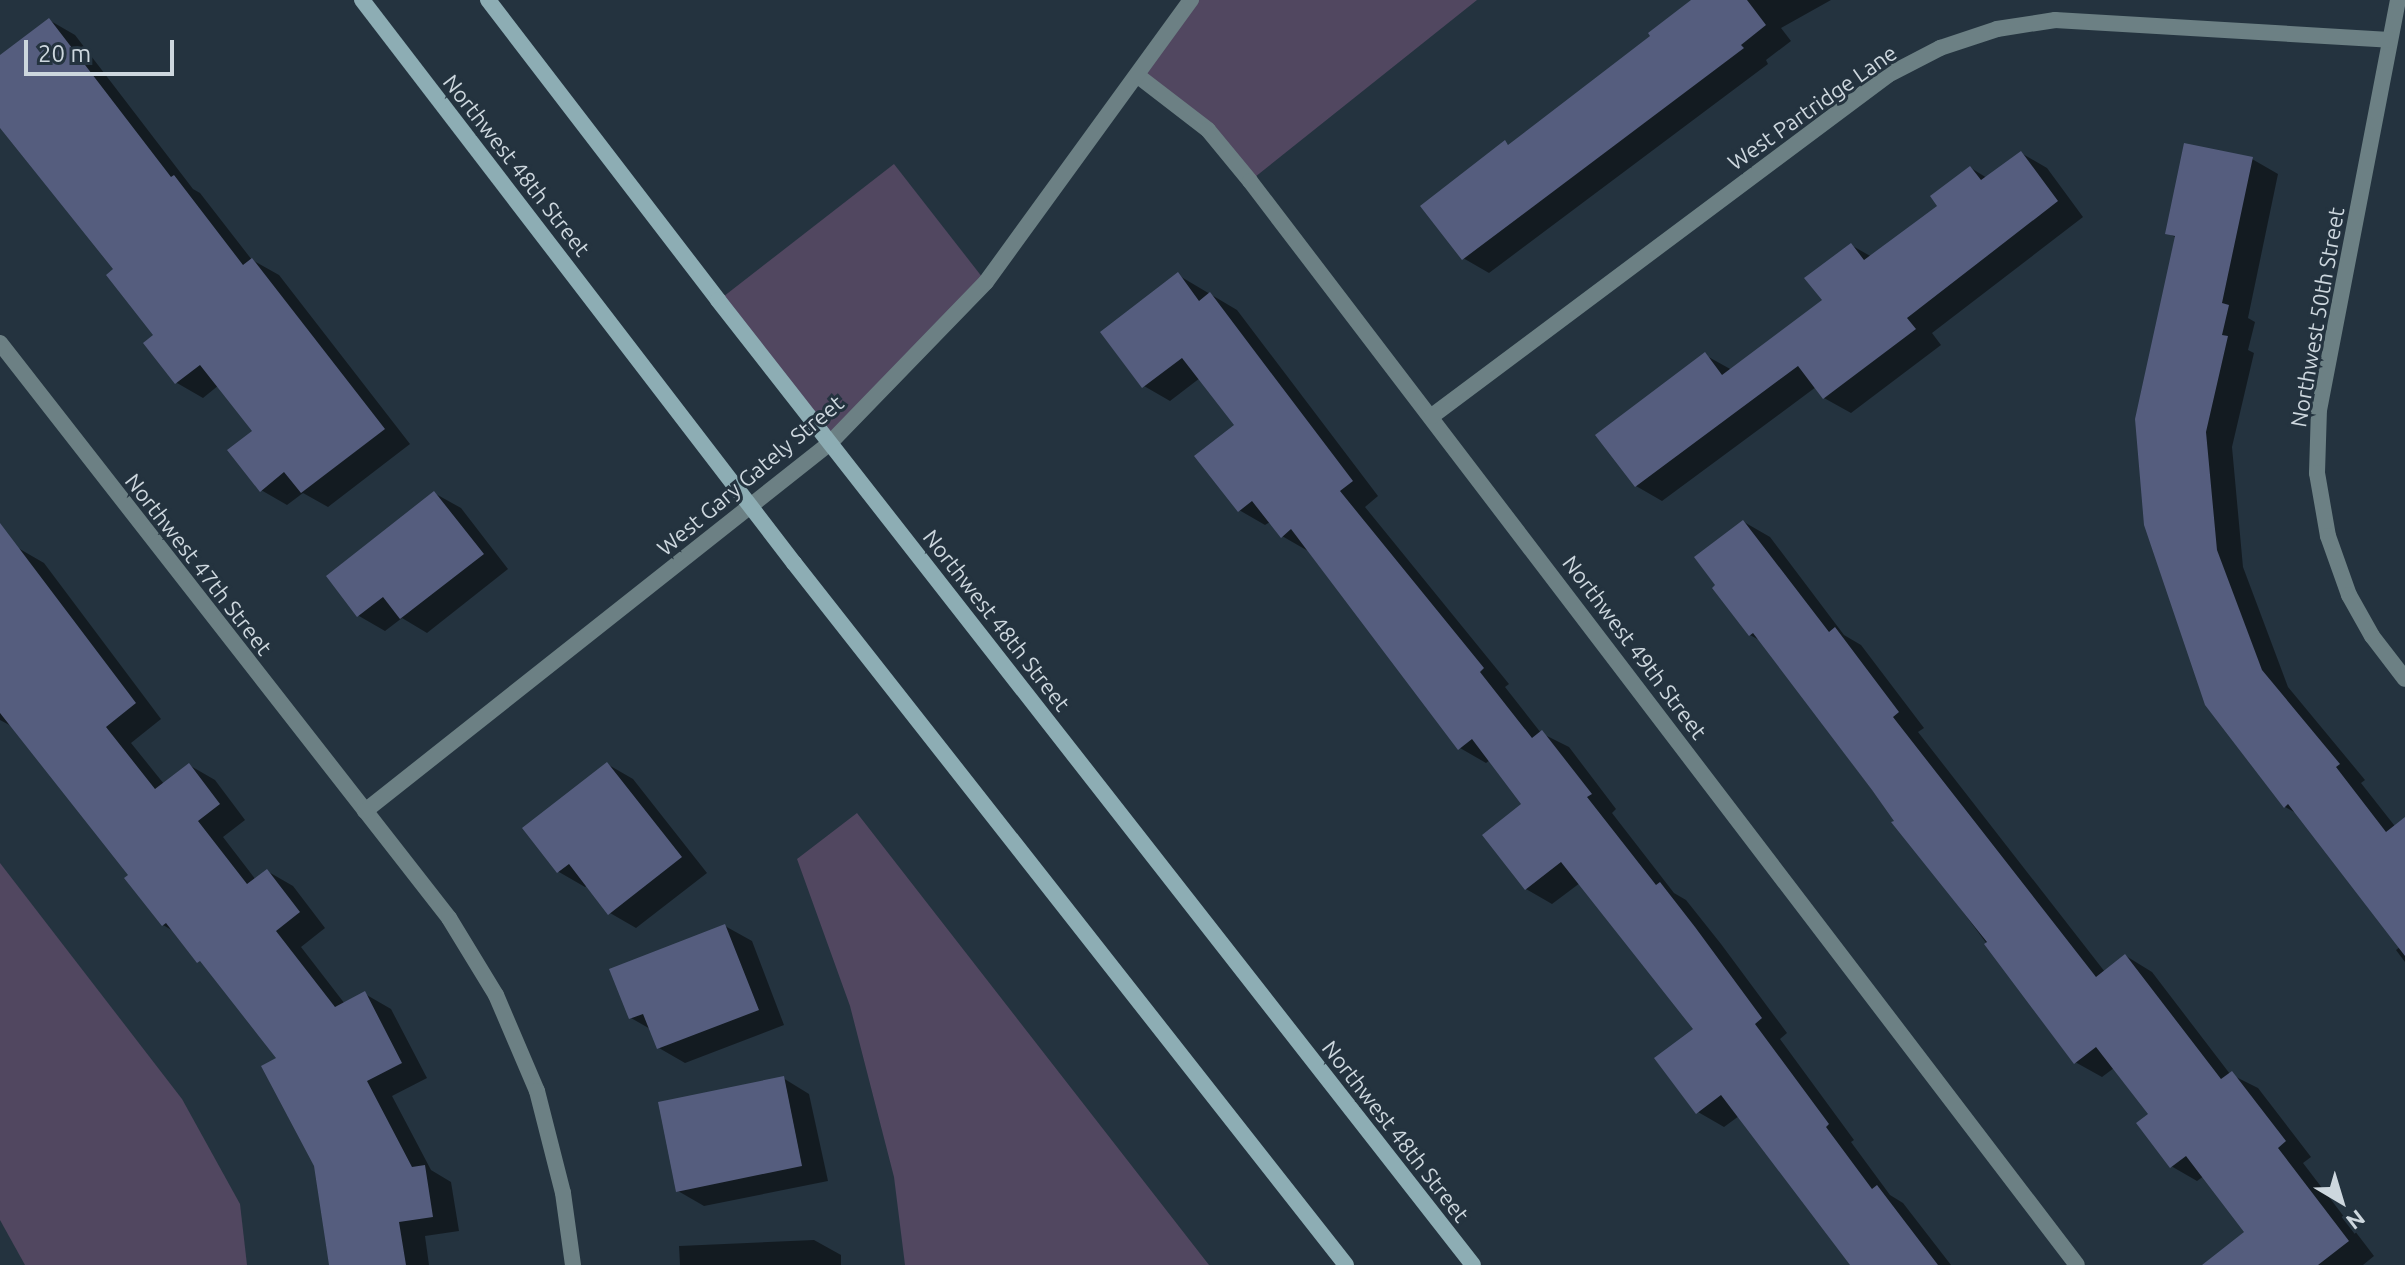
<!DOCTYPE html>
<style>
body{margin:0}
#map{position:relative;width:2405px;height:1265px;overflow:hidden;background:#24333f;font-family:Ubuntu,sans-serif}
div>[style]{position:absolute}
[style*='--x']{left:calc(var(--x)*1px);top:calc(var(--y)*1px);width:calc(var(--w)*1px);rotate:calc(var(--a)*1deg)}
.green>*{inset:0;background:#514760}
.shadow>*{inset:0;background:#0007}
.building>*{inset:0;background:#555d7e}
.minor>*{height:16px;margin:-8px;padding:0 8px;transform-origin:8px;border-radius:8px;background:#6c8084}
.secondary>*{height:16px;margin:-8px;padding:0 8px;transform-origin:8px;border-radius:8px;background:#8dadb4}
span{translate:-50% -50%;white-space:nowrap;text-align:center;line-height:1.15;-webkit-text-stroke:6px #24333f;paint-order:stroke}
.street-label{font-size:22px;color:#cdd7de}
.north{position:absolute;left:2301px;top:1161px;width:80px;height:80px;-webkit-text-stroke:6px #24333f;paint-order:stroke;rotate:142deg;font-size:22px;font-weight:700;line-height:32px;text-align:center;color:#cdd7de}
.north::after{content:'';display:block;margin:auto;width:28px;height:36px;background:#cdd7de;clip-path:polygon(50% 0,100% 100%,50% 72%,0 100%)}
.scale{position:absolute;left:24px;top:40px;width:150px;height:36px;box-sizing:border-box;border:4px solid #cdd7de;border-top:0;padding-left:10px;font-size:24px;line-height:28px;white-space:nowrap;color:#cdd7de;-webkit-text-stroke:6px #24333f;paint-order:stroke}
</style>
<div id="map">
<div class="green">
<div style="clip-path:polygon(1191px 0,1477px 0,1250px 181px,1208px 130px,1138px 76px)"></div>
<div style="clip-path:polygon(894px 164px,986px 282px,830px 443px,719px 300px)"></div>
<div style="clip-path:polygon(857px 813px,1209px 1265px,905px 1265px,894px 1177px,850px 1006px,797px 859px)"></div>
<div style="clip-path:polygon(0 863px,182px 1099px,240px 1204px,247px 1265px,25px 1265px,0 1220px)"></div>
</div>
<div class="shadow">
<div style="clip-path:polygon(1694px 0,1831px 0,1781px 28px,1791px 41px,1766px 60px,1768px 64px,1489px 273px,1463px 258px,1505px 143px,1510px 146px,1653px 36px)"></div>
<div style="clip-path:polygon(49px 20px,75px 35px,193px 189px,200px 193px,252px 260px,279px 275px,410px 444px,328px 507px,303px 493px,287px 505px,261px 490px,255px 431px,219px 385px,203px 398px,177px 383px,156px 335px,116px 270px,0 124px,0 58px)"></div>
<div style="clip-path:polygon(2021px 153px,2047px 168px,2083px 217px,1932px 333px,1941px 345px,1851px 413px,1824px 398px,1816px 387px,1662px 501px,1636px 486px,1705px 355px,1732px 370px,1824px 300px,1851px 245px,1872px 257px,1940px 206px,1971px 168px,1987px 178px)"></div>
<div style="clip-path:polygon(2252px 159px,2278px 174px,2248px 318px,2255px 322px,2248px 350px,2254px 353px,2232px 447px,2243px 567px,2288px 687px,2365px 780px,2361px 783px,2405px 839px,2405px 962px,2396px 950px,2400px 947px,2298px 814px,2285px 807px,2206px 704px,2177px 238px,2167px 233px)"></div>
<div style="clip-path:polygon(1178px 275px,1237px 310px,1378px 496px,1365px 507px,1509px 684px,1505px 687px,1541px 733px,1569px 747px,1616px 809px,1612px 813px,1674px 893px,1686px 900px,1721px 944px,1787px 1033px,1780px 1039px,1854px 1140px,1851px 1142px,1890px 1195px,1903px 1203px,1951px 1265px,1852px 1265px,1739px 1116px,1724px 1127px,1698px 1112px,1696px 1029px,1580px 883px,1552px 904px,1526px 889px,1524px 805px,1490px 760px,1486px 763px,1460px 748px,1308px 551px,1282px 536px,1270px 522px,1265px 525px,1239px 510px,1237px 426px,1200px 378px,1170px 401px,1144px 386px)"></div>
<div style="clip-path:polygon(434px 493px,461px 508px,508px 569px,427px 633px,402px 618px,385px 631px,359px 616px,328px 576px)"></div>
<div style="clip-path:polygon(1744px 522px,1770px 537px,1844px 635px,1861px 645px,1924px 728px,1918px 732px,2105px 972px,2126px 956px,2152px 972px,2230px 1074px,2258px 1088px,2311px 1157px,2303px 1163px,2374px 1256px,2363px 1265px,2242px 1265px,2247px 1233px,2204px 1176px,2197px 1181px,2171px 1166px,2150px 1115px,2114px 1068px,2102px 1077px,2075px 1062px,1761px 641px,1750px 635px)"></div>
<div style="clip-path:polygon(18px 548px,44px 563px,161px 719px,131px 743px,164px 784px,189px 765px,215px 780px,245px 820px,223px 837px,256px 880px,267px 871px,293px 886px,325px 928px,301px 947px,345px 1004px,365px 994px,391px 1009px,427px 1078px,392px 1096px,431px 1170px,451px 1182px,459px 1231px,425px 1236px,429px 1265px,331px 1265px,316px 1166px,279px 1058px,206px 965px,175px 932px,163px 925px,131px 875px,15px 728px,0 720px,0 553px)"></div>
<div style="clip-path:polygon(607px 764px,633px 779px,707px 873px,636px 928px,610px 913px,588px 885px,585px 887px,559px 872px,525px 828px)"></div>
<div style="clip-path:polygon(725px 926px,752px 941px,784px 1025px,685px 1063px,659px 1048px,652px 1030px,631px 1018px)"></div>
<div style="clip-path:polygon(783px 1078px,809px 1094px,828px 1181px,704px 1206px,678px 1191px)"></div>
<div style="clip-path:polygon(814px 1240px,841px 1255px,841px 1265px,680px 1265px,679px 1246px)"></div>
</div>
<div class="building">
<div style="clip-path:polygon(1691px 0,1747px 0,1766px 25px,1741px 45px,1744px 48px,1462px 260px,1420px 206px,1505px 140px,1508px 145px,1650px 36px,1648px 33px)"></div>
<div style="clip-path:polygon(49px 18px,171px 177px,174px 175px,243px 265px,252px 258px,385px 429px,301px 493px,284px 472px,260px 492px,227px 450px,252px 431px,200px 365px,175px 384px,143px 343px,153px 335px,106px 275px,113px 269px,0 128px,0 55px)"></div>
<div style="clip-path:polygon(2184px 143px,2253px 157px,2222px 303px,2229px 305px,2222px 335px,2228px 336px,2206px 432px,2217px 550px,2262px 670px,2340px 764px,2336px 767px,2386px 832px,2405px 817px,2405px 956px,2288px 804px,2284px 808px,2205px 705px,2144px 525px,2135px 419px,2175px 236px,2165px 234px)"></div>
<div style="clip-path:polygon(2021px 151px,2058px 201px,1907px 318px,1916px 329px,1823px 399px,1798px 366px,1635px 487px,1595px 435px,1705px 352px,1722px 375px,1822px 300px,1804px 278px,1851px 243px,1864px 260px,1937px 206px,1930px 196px,1970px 166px,1981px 180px)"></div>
<div style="clip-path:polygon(1178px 272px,1199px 301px,1210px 292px,1259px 357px,1353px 481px,1340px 491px,1484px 668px,1480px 672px,1532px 738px,1542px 730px,1592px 794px,1587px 797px,1656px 885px,1660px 882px,1695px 927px,1762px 1018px,1755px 1024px,1829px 1124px,1826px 1127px,1872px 1189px,1877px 1185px,1938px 1265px,1850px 1265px,1721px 1095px,1696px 1114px,1654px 1058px,1693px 1029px,1561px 862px,1525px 890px,1482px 835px,1521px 804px,1472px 739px,1458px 750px,1291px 529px,1281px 538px,1252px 501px,1238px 512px,1194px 456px,1234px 425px,1182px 358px,1142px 388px,1100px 332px)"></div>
<div style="clip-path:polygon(434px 491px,484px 554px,400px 619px,383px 597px,357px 617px,326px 576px)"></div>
<div style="clip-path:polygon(1743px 520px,1829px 632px,1835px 627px,1899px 712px,1893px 717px,2096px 977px,2125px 954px,2221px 1079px,2232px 1071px,2286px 1141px,2278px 1148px,2349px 1241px,2318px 1265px,2202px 1265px,2244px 1232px,2186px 1156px,2170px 1168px,2136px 1123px,2148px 1114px,2096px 1047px,2074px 1064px,1984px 944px,1987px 942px,1891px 822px,1894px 821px,1872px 790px,1753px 633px,1749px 636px,1712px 588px,1715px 585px,1694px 557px)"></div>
<div style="clip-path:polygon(0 523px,136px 703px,106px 727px,155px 789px,189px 763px,220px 804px,198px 821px,247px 884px,267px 869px,300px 912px,276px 931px,335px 1007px,365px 991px,402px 1063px,367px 1081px,412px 1167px,425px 1165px,433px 1217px,399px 1222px,406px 1265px,329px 1265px,314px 1166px,261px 1066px,276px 1058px,200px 961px,197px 963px,166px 923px,162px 926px,124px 878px,128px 875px,0 713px)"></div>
<div style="clip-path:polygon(607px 762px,682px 857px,608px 915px,569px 864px,557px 873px,522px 828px)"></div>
<div style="clip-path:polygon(725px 924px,759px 1010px,657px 1049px,643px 1014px,629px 1019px,609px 969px)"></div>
<div style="clip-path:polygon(784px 1076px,802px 1166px,676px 1192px,658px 1102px)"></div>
</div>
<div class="minor">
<div style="--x:2398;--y:0;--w:417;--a:100.9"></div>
<div style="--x:2319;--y:409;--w:64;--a:91.8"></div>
<div style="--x:2317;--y:473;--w:64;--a:80.1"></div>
<div style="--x:2328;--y:536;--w:63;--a:70.4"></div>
<div style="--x:2349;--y:595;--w:47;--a:60.7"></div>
<div style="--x:2372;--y:636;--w:54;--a:52.5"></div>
<div style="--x:1138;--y:76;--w:88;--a:37.6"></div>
<div style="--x:1208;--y:130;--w:66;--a:50.5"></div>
<div style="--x:1250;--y:181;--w:1363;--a:52.66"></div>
<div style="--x:0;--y:343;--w:730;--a:52.01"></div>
<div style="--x:449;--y:918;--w:90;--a:58.6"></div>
<div style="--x:496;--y:995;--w:104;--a:66.9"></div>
<div style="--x:537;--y:1091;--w:105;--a:75.7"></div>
<div style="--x:563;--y:1193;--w:73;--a:82.1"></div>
<div style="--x:1432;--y:416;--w:569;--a:-36.79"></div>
<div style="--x:1888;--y:75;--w:59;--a:-27.4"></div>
<div style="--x:1940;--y:48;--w:60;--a:-18.4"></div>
<div style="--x:1997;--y:29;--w:59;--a:-8.8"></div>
<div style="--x:2055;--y:20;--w:335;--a:3.4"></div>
<div style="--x:365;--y:811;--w:593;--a:-38.36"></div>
<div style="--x:830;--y:443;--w:224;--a:-45.9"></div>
<div style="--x:986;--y:282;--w:349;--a:-54"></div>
</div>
<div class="secondary">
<div style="--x:362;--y:0;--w:710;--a:52.5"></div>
<div style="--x:794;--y:563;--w:893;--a:51.82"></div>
<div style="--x:488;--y:0;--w:378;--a:52.5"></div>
<div style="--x:718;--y:300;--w:1225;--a:51.96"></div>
</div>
<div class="street-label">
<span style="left:1812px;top:107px;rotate:-35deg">West Partridge Lane</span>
<span style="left:517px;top:165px;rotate:52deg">Northwest 48th Street</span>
<span style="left:2317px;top:317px;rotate:-80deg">Northwest 50th Street</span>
<span style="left:750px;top:475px;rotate:-40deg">West Gary Gately Street</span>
<span style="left:199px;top:564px;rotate:52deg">Northwest 47th Street</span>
<span style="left:997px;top:620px;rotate:52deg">Northwest 48th Street</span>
<span style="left:1635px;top:647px;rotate:53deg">Northwest 49th Street</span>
<span style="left:1396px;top:1131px;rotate:52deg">Northwest 48th Street</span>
</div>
<div class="north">N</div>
<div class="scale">20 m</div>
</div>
